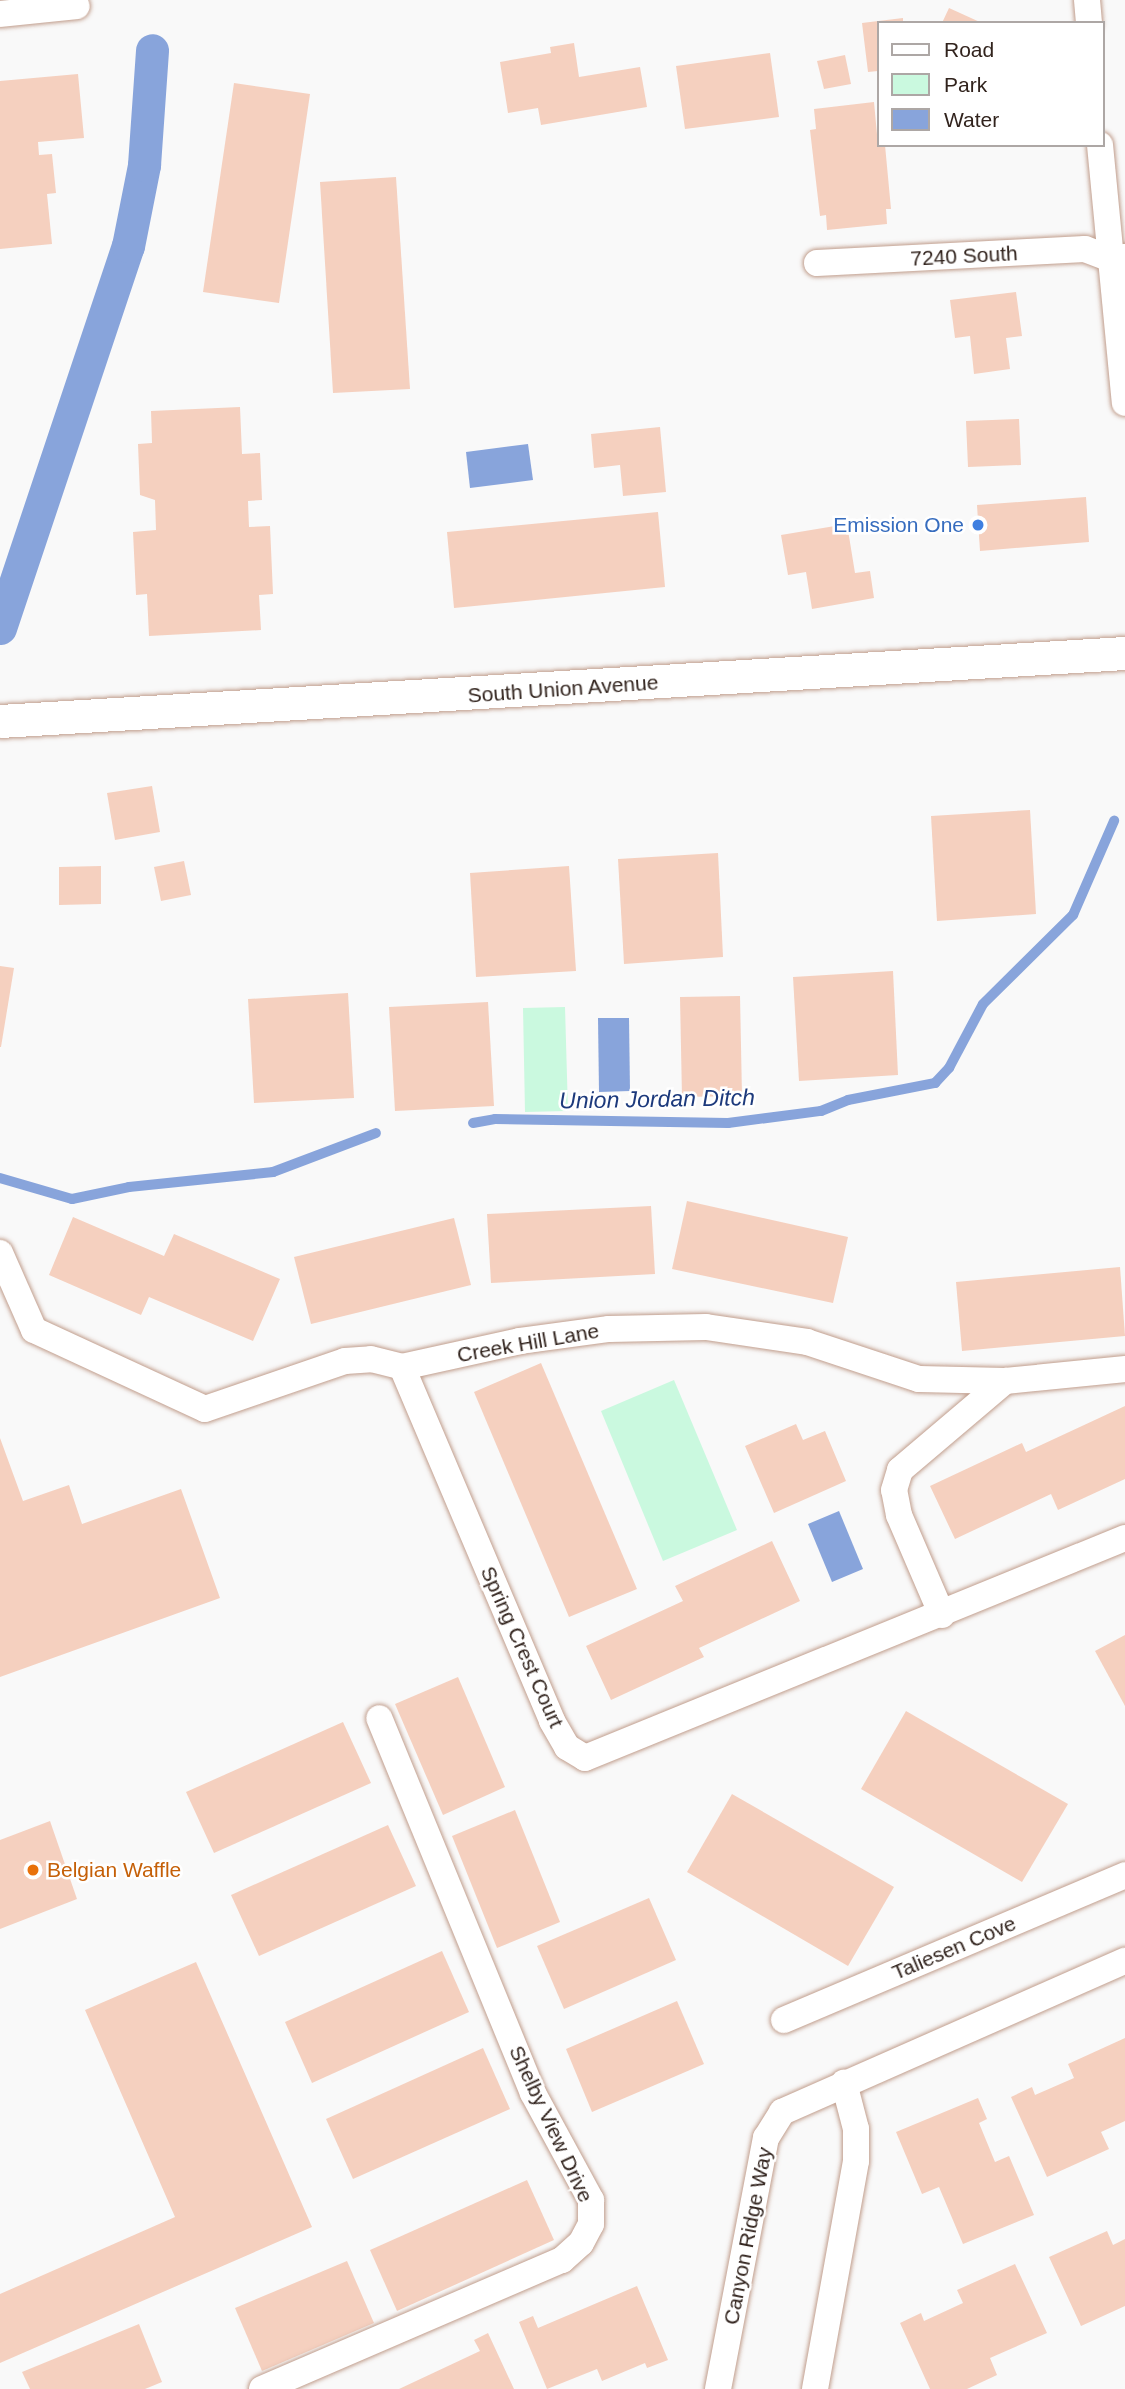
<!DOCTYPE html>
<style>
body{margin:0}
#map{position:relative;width:1125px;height:2389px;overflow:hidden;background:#f9f9f9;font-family:Helvetica,sans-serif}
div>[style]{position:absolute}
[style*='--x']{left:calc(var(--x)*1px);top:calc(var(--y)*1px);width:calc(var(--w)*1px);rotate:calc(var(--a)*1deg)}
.green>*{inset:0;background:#caf9df}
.water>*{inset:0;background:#88a4db}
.stream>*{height:10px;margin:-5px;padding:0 5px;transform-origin:5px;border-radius:5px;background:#88a4db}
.canal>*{height:33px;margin:-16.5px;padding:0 16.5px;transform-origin:16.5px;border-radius:16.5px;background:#88a4db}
.building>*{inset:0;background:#f5d0bf}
.roads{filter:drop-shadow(0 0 2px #c19e8d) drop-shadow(0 0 2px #c19e8d)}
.minor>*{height:26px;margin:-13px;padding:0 13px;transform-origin:13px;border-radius:13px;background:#fff}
.tertiary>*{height:33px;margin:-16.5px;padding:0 16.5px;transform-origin:16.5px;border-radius:16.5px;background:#fff}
.dots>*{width:19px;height:19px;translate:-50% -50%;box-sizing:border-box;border:4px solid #fff;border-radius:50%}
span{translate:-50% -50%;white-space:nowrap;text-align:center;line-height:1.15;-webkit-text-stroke:5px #fff;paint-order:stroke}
.street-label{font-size:21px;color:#31231d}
.shop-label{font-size:21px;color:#366cbe}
.right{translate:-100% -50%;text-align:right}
.food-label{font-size:21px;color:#c56008}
.left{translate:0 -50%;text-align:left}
.water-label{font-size:23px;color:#1d3a7c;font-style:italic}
.legend{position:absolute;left:877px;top:21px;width:228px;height:126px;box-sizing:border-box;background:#fff;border:2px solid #ada7a5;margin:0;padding:9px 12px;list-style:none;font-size:21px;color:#31231d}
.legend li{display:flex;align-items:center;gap:14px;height:35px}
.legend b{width:35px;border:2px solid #ada7a5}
</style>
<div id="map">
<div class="green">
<div style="clip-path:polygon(565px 1007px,568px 1111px,525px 1112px,523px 1008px)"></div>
<div style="clip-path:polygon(674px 1380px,737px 1530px,663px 1561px,601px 1411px)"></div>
</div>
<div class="water">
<div style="clip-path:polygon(528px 444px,533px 480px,470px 488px,466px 452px)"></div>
<div style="clip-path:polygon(598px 1018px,629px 1018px,630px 1091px,599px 1092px)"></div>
<div style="clip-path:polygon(839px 1511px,863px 1569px,832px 1582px,808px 1524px)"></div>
</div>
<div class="stream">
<div style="--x:473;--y:1123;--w:22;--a:-10"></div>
<div style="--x:495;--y:1119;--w:233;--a:1"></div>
<div style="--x:728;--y:1123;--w:94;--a:-7.4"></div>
<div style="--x:821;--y:1111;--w:29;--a:-22"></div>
<div style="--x:848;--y:1100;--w:89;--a:-11.1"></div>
<div style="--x:935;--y:1083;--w:21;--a:-47"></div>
<div style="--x:949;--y:1068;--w:72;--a:-62"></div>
<div style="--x:983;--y:1004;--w:127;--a:-44.7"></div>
<div style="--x:1073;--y:915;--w:103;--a:-66.4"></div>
<div style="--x:0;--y:1178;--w:75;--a:16.3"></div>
<div style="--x:72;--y:1199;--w:58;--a:-11.9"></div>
<div style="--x:129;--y:1187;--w:145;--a:-5.9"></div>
<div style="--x:273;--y:1172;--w:110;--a:-20.7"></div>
</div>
<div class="canal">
<div style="--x:0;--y:628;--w:403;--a:-71.5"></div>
<div style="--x:128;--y:246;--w:83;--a:-78.8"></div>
<div style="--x:144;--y:165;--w:115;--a:-86"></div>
</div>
<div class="building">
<div style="clip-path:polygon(949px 8px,982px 23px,942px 23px)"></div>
<div style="clip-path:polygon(903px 18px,903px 23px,878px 23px,878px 71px,868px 72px,862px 23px)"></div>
<div style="clip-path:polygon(574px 43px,579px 77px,640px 67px,647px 107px,541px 125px,538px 108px,508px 113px,500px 62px,551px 53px,550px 47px)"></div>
<div style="clip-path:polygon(770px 53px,779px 117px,685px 129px,676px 66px)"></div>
<div style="clip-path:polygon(845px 55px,851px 84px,824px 89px,817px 61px)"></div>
<div style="clip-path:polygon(78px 74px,84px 138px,38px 142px,39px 155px,52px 154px,56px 193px,47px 194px,52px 244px,0 249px,0 81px)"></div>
<div style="clip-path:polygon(234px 83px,310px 94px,279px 303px,203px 292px)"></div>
<div style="clip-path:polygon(874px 102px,878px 145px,885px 145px,891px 209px,886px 209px,887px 224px,827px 230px,826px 215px,820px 216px,810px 130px,816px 129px,814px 109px)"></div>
<div style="clip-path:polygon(396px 177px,410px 389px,333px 393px,320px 182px)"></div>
<div style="clip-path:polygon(1016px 292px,1022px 336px,1006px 338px,1010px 369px,974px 374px,970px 336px,955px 338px,950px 300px)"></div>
<div style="clip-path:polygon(240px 407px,242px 454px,260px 453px,262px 500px,248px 501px,249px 527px,270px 526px,273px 594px,259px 595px,261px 630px,149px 636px,147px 594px,136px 595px,133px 532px,156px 530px,155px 500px,140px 495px,138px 444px,152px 443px,151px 411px)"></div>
<div style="clip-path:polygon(1019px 419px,1021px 465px,968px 467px,966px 421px)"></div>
<div style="clip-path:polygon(660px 427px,666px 492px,623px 496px,620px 465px,594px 468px,591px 434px)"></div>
<div style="clip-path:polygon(1086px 497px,1089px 542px,980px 551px,977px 505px)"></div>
<div style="clip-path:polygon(658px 512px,665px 587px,454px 608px,447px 532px)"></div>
<div style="clip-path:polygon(847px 524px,855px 573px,870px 571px,874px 598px,812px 609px,806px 572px,788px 575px,781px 535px)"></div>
<div style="clip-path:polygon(152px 786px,160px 832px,115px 840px,107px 793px)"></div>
<div style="clip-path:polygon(1030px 810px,1036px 914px,937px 921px,931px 816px)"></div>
<div style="clip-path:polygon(718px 853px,723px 957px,624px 964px,618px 859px)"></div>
<div style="clip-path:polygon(184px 861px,191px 895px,161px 901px,154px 867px)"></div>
<div style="clip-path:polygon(101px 866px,101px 904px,59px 905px,59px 867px)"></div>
<div style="clip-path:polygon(569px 866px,576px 971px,476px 977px,470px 873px)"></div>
<div style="clip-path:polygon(0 966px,14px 968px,1px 1047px,0 1047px)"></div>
<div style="clip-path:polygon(893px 971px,898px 1075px,799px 1081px,793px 977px)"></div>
<div style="clip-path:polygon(348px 993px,354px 1098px,254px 1103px,248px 999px)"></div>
<div style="clip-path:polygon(740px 996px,742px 1096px,682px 1097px,680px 997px)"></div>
<div style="clip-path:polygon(488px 1002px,494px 1106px,395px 1111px,389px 1007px)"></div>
<div style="clip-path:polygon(687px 1201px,848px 1237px,833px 1303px,672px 1269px)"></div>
<div style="clip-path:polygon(651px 1206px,655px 1274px,491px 1283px,487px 1214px)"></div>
<div style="clip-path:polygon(73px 1217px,164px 1256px,174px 1234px,280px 1279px,253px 1341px,149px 1297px,141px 1315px,49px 1275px)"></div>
<div style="clip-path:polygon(454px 1218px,471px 1285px,311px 1324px,294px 1257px)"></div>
<div style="clip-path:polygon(1120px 1267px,1125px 1336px,962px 1351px,956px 1282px)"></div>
<div style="clip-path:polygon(541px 1363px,637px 1589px,569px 1617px,474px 1392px)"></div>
<div style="clip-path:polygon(1125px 1406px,1125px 1479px,1058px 1510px,1051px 1494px,955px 1539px,930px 1486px,1022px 1443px,1026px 1452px)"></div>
<div style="clip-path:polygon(796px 1424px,803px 1440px,825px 1431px,846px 1481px,774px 1513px,745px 1446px)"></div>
<div style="clip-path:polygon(0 1438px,23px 1501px,69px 1485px,82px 1524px,181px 1489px,220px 1598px,0 1677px)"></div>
<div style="clip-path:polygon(772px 1541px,800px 1601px,699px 1648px,704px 1657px,611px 1700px,586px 1646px,683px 1601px,675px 1586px)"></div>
<div style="clip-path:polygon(1125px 1635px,1125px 1706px,1095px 1651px)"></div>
<div style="clip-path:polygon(458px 1677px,505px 1787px,443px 1815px,395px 1704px)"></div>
<div style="clip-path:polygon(906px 1711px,1068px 1804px,1022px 1882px,861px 1789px)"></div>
<div style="clip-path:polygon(343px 1722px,371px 1783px,214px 1853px,186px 1792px)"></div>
<div style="clip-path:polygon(732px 1794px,894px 1887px,848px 1966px,687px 1872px)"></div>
<div style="clip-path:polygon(515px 1810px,560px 1922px,497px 1948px,452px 1836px)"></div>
<div style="clip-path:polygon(50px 1821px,77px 1899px,0 1929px,0 1840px)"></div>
<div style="clip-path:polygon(388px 1825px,416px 1886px,259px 1956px,231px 1895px)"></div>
<div style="clip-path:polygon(649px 1898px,676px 1960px,564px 2009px,537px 1946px)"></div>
<div style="clip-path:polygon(442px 1951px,469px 2012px,312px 2083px,285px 2022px)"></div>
<div style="clip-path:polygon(196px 1962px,312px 2227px,0 2363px,0 2294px,175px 2217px,85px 2010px)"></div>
<div style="clip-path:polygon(677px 2001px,704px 2064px,592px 2112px,566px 2049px)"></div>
<div style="clip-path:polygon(1125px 2038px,1125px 2121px,1101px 2132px,1109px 2149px,1047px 2177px,1011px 2097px,1032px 2087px,1035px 2095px,1074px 2078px,1068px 2064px)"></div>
<div style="clip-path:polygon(483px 2048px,510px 2109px,353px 2179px,326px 2119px)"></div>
<div style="clip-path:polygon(978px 2098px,987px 2119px,979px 2123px,995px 2162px,1009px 2156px,1034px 2215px,963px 2244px,939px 2187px,922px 2194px,896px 2132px)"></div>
<div style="clip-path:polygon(527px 2180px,554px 2240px,397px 2311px,370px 2250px)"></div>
<div style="clip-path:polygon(1107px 2231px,1113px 2245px,1125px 2239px,1125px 2306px,1081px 2326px,1049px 2257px)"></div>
<div style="clip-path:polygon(347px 2261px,374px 2323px,262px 2371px,235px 2308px)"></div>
<div style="clip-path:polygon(1015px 2264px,1047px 2333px,990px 2358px,997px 2375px,967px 2389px,930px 2389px,900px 2323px,921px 2313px,924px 2321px,963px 2303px,957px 2290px)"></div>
<div style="clip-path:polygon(637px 2286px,668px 2360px,647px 2368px,645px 2363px,602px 2381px,597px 2369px,547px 2389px,519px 2322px,533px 2316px,538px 2328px)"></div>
<div style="clip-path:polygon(139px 2324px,162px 2382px,145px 2389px,30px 2389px,22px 2372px)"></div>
<div style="clip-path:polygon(488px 2333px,514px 2389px,399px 2389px,480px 2351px,474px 2340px)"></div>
</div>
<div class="roads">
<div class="minor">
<div style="--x:1087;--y:0;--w:23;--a:85"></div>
<div style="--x:0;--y:14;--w:77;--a:-5.9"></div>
<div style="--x:1100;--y:145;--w:259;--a:84.5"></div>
<div style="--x:817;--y:263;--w:268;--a:-3"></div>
<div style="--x:1085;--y:249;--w:26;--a:21"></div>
<div style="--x:1109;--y:258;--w:16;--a:-4"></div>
<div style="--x:0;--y:1253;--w:84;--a:66.2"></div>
<div style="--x:34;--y:1330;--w:188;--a:24.8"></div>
<div style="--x:205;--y:1409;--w:148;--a:-18.9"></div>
<div style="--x:345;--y:1361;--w:26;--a:-4"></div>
<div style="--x:371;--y:1359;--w:32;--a:14"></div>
<div style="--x:402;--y:1367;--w:121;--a:-12.4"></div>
<div style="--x:520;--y:1341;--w:90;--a:-7.7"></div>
<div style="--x:609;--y:1329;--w:97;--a:-1.2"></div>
<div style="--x:706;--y:1327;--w:102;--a:8.4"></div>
<div style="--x:807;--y:1342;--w:118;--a:18.3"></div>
<div style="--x:919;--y:1379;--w:86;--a:1.3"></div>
<div style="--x:1005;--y:1381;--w:121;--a:-5.7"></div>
<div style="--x:402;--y:1367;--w:384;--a:67"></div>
<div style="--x:552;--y:1721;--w:30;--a:60"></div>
<div style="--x:567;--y:1747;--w:21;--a:31"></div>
<div style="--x:585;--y:1758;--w:583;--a:-22.17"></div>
<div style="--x:942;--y:1615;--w:109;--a:-113.3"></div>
<div style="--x:899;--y:1515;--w:25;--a:-101"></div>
<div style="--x:894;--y:1490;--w:21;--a:-73"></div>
<div style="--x:900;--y:1470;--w:138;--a:-40.3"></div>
<div style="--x:784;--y:2020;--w:371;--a:-23"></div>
<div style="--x:262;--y:2389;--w:327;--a:-23.3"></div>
<div style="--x:562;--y:2260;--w:25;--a:-42"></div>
<div style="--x:581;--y:2243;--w:21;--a:-62"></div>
<div style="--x:591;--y:2224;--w:24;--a:-90"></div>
<div style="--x:591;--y:2200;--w:122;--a:-118.5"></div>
<div style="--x:533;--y:2093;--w:405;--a:-112.3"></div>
<div style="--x:718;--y:2389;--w:256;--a:-79.2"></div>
<div style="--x:766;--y:2138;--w:31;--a:-58"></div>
<div style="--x:782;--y:2112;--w:375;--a:-23.8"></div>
<div style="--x:815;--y:2389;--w:232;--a:-79.8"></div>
<div style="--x:856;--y:2161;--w:32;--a:-90"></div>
<div style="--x:856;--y:2129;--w:48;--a:-104.6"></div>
</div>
<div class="tertiary">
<div style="--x:0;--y:721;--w:1127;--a:-3.46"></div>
</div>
</div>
<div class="dots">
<div style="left:978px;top:525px;background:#3f7fe0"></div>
<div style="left:33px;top:1870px;background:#e8710a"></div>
</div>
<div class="street-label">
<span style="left:964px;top:256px;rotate:-3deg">7240 South</span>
<span style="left:563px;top:689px;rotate:-4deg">South Union Avenue</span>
<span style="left:528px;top:1343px;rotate:-10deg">Creek Hill Lane</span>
<span style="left:522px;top:1647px;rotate:66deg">Spring Crest Court</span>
<span style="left:954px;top:1948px;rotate:-23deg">Taliesen Cove</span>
<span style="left:551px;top:2124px;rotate:65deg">Shelby View Drive</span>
<span style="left:748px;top:2236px;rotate:-79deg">Canyon Ridge Way</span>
</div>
<div class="shop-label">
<span class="right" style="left:964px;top:525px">Emission One</span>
</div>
<div class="food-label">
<span class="left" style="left:47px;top:1870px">Belgian Waffle</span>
</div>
<div class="water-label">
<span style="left:657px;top:1099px;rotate:-1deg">Union Jordan Ditch</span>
</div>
<ul class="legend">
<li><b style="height:9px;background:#fff"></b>Road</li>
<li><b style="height:19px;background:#caf9df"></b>Park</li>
<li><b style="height:19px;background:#88a4db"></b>Water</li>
</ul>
</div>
